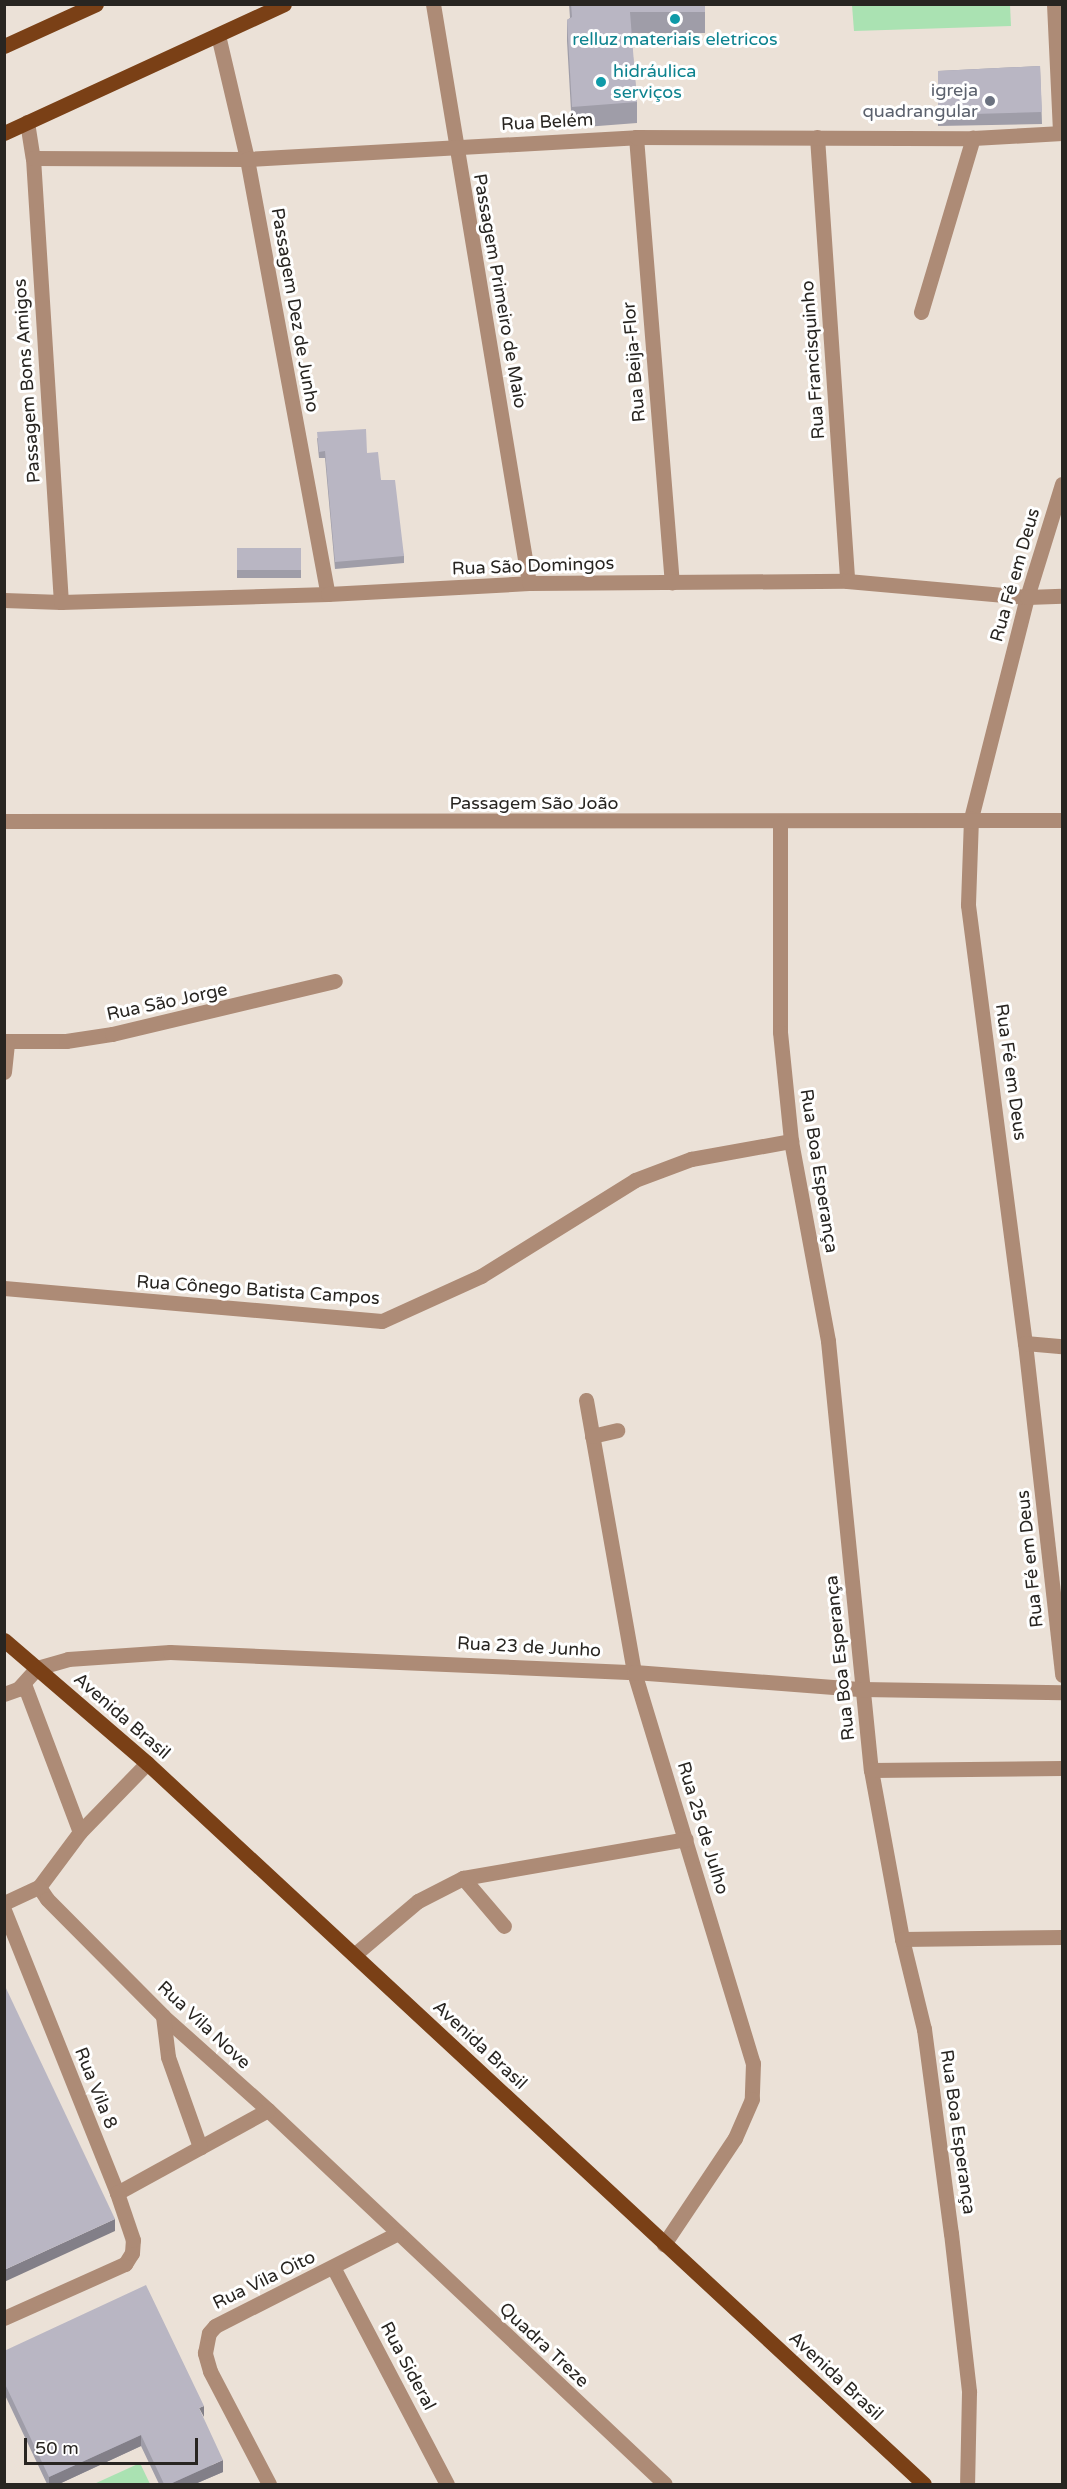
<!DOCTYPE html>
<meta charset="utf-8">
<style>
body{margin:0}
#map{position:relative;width:1067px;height:2489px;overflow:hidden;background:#ebe1d7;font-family:"Varela Round",sans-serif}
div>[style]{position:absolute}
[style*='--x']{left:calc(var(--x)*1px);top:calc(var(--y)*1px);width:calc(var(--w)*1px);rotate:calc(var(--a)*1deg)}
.green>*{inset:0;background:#aae2b2}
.minor>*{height:15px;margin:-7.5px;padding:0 7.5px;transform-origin:7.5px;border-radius:7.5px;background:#ad8b76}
.major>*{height:15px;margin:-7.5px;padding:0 7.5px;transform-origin:7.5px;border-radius:7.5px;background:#7a4016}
.wall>*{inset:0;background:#9f9da8}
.shaded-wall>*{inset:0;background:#827f88}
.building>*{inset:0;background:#b9b6c3}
.dots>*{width:16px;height:16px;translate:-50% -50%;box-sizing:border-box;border:3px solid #fff;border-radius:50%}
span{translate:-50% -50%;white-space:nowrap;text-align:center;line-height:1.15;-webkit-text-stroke:6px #fff;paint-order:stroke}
.culture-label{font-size:18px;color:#0d838f}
.left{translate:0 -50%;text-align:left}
.worship-label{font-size:18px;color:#5b616d}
.right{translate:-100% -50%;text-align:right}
.street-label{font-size:18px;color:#282521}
.frame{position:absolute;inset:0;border:6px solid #282521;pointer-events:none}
.scale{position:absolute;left:24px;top:2438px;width:174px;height:27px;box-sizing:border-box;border:3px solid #282521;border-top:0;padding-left:8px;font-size:18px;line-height:21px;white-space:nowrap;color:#282521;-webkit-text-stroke:4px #fff;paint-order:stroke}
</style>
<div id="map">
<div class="green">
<div style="clip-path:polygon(852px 5px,1010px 5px,1011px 26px,854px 31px)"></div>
<div style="clip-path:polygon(140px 2463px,150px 2484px,94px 2484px)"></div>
</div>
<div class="minor">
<div style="--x:433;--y:4;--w:587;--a:80.59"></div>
<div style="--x:1054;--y:4;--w:128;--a:87.3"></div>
<div style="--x:218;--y:35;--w:127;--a:76.8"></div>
<div style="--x:247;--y:159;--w:442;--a:79.5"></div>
<div style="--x:27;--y:122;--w:36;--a:81"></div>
<div style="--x:33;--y:158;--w:445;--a:86.4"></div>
<div style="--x:636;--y:137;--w:447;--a:85.4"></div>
<div style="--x:817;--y:137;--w:445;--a:86.1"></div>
<div style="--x:33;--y:158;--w:214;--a:0.3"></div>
<div style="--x:247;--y:159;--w:390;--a:-3.2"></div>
<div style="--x:636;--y:137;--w:337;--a:0.2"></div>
<div style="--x:973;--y:138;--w:89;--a:-3.2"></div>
<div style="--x:921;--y:312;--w:182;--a:-73.4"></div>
<div style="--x:1062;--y:484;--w:118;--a:107.2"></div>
<div style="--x:1027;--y:597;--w:228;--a:104.2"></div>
<div style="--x:971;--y:818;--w:87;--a:92"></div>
<div style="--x:968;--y:905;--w:442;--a:82.6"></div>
<div style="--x:1025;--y:1343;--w:334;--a:83.6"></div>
<div style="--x:4;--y:600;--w:57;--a:2"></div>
<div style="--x:61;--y:602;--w:267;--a:-1.7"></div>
<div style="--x:328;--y:594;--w:201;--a:-3.1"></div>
<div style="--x:529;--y:583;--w:318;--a:-0.4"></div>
<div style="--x:847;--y:581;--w:181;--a:5.1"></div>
<div style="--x:1027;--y:597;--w:35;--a:-2"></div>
<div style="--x:4;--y:821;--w:1058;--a:-0.05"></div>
<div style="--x:780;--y:823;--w:209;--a:90"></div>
<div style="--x:780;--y:1032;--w:110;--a:84.2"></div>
<div style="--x:791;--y:1141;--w:203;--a:79.5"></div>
<div style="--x:828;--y:1341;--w:431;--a:84.3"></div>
<div style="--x:871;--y:1770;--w:172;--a:79.6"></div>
<div style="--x:902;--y:1939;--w:93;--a:76.3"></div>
<div style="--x:924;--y:2029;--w:206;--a:82.5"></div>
<div style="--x:951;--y:2233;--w:160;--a:83.5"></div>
<div style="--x:969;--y:2392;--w:92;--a:91.2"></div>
<div style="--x:4;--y:1041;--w:62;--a:0"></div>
<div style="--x:66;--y:1041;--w:47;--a:-8.7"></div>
<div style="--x:112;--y:1034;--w:229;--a:-13.4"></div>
<div style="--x:4;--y:1072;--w:31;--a:-84"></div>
<div style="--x:4;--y:1288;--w:379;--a:5"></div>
<div style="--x:382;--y:1321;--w:109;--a:-24.4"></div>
<div style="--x:481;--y:1276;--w:181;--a:-31.9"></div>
<div style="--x:635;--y:1180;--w:60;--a:-20.6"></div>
<div style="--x:691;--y:1159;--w:102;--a:-10.2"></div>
<div style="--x:1025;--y:1343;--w:37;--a:5"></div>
<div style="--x:586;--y:1400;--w:276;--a:80"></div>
<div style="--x:634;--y:1672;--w:409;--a:73.1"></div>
<div style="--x:753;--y:2063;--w:36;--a:92"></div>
<div style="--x:752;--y:2099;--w:43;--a:113.6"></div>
<div style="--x:735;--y:2138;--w:128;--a:123.8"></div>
<div style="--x:592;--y:1436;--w:26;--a:-13"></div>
<div style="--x:24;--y:1684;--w:158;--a:69.3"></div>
<div style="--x:80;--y:1832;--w:69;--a:126.7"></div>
<div style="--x:39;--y:1887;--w:14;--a:56"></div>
<div style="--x:47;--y:1899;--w:165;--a:45.2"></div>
<div style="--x:163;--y:2016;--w:141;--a:41.8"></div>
<div style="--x:268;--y:2110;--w:545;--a:43.29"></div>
<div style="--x:4;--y:1694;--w:15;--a:-20"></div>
<div style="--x:18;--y:1689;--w:28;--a:-48"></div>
<div style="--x:37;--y:1668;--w:32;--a:-16"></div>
<div style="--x:68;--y:1659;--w:102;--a:-3.9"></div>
<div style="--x:170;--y:1652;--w:464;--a:2.5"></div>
<div style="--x:634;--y:1672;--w:229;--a:4.3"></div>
<div style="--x:862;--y:1689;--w:200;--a:0.9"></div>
<div style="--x:871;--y:1770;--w:191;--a:-0.6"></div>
<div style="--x:80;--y:1832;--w:96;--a:-45.8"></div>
<div style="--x:463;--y:1878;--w:63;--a:49.5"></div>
<div style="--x:4;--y:1903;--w:38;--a:-25"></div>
<div style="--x:4;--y:1910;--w:305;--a:68.2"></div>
<div style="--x:117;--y:2193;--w:172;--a:-28.8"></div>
<div style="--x:902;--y:1939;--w:160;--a:-0.7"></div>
<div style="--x:354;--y:1955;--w:84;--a:-40.2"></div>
<div style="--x:418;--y:1901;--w:51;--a:-27.1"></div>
<div style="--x:463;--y:1878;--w:226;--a:-9.9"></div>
<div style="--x:163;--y:2016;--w:41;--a:83"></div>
<div style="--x:168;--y:2057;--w:96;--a:70.4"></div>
<div style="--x:333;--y:2267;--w:245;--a:62.3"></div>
<div style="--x:4;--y:2318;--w:133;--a:-24.1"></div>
<div style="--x:125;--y:2264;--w:13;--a:-58"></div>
<div style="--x:132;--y:2253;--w:13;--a:-86"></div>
<div style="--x:133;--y:2240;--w:50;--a:-108.8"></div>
<div style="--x:269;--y:2484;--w:127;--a:-117.6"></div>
<div style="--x:210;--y:2371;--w:19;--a:-106"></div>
<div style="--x:205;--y:2353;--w:20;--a:-79"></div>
<div style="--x:209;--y:2333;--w:9;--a:-49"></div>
<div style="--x:215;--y:2326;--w:203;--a:-26.9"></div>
</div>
<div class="major">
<div style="--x:4;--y:46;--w:101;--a:-24.5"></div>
<div style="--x:4;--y:133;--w:308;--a:-24.7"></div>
<div style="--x:4;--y:1640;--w:189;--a:40.7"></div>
<div style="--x:147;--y:1763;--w:1060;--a:42.86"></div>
</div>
<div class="wall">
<div style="clip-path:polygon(569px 4px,705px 4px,705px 33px,631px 33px,637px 102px,637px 123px,572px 128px,567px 41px,567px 20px,570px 18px)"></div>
<div style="clip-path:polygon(1040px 66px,1042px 124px,938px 126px,938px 71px)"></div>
<div style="clip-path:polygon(317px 438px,367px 453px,381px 480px,404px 556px,404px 563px,335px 569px,325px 458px,319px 458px)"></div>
<div style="clip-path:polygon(237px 548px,301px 548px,301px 578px,237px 578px)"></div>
<div style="clip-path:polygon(4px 2351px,223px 2472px,195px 2484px,159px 2484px,141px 2446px,59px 2484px,47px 2484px,4px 2393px)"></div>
</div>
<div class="shaded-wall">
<div style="clip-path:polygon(115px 2219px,115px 2231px,4px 2282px,4px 2270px)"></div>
<div style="clip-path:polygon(204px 2406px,204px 2417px,199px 2408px)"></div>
<div style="clip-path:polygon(141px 2435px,141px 2446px,59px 2484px,49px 2484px,49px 2477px)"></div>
<div style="clip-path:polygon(223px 2460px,223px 2472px,195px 2484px,170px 2484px)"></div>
</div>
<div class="building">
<div style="clip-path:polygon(571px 4px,705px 4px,705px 12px,630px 12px,637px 102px,572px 107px,567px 20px,572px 17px)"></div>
<div style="clip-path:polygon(1040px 66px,1042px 112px,938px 115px,938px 71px)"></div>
<div style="clip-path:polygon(366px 429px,367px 453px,378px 452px,381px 480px,395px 480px,404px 556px,335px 562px,325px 451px,319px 452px,317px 432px)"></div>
<div style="clip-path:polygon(237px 548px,301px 548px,301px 570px,237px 570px)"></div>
<div style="clip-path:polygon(4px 1984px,115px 2219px,4px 2270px)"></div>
<div style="clip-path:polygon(146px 2285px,204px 2406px,199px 2408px,223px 2460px,170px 2484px,164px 2484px,141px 2435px,49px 2477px,4px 2382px,4px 2351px)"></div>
</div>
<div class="dots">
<div style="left:675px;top:19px;background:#0f9aa8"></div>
<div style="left:601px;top:82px;background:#0f9aa8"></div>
<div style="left:990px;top:101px;background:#6b7280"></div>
</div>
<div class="culture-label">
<span style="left:675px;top:39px">relluz materiais eletricos</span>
<span class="left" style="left:613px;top:82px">hidráulica<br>serviços</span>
</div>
<div class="worship-label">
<span class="right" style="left:978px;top:101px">igreja<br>quadrangular</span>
</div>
<div class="street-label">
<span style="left:547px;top:122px;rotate:-3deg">Rua Belém</span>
<span style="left:500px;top:291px;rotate:80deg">Passagem Primeiro de Maio</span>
<span style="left:295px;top:310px;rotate:80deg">Passagem Dez de Junho</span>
<span style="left:813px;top:360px;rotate:-94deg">Rua Francisquinho</span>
<span style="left:634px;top:362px;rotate:-95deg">Rua Beija-Flor</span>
<span style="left:27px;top:381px;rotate:-94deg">Passagem Bons Amigos</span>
<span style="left:533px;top:566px;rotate:-2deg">Rua São Domingos</span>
<span style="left:1015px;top:575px;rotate:-74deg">Rua Fé em Deus</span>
<span style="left:534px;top:803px">Passagem São João</span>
<span style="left:167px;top:1002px;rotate:-12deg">Rua São Jorge</span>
<span style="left:1011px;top:1072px;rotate:82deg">Rua Fé em Deus</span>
<span style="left:819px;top:1171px;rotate:81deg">Rua Boa Esperança</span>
<span style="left:258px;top:1290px;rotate:4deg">Rua Cônego Batista Campos</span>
<span style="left:1030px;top:1559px;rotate:-96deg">Rua Fé em Deus</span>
<span style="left:529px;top:1647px;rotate:3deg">Rua 23 de Junho</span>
<span style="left:840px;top:1658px;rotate:-96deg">Rua Boa Esperança</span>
<span style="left:122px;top:1716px;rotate:41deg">Avenida Brasil</span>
<span style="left:703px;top:1828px;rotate:73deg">Rua 25 de Julho</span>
<span style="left:204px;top:2025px;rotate:43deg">Rua Vila Nove</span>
<span style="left:480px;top:2045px;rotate:43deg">Avenida Brasil</span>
<span style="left:96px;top:2088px;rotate:68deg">Rua Vila 8</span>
<span style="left:958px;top:2132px;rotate:82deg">Rua Boa Esperança</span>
<span style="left:264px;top:2280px;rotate:-26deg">Rua Vila Oito</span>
<span style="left:544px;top:2345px;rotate:43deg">Quadra Treze</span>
<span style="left:408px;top:2366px;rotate:62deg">Rua Sideral</span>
<span style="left:836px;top:2376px;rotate:43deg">Avenida Brasil</span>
</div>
<div class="frame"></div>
<div class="scale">50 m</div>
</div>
